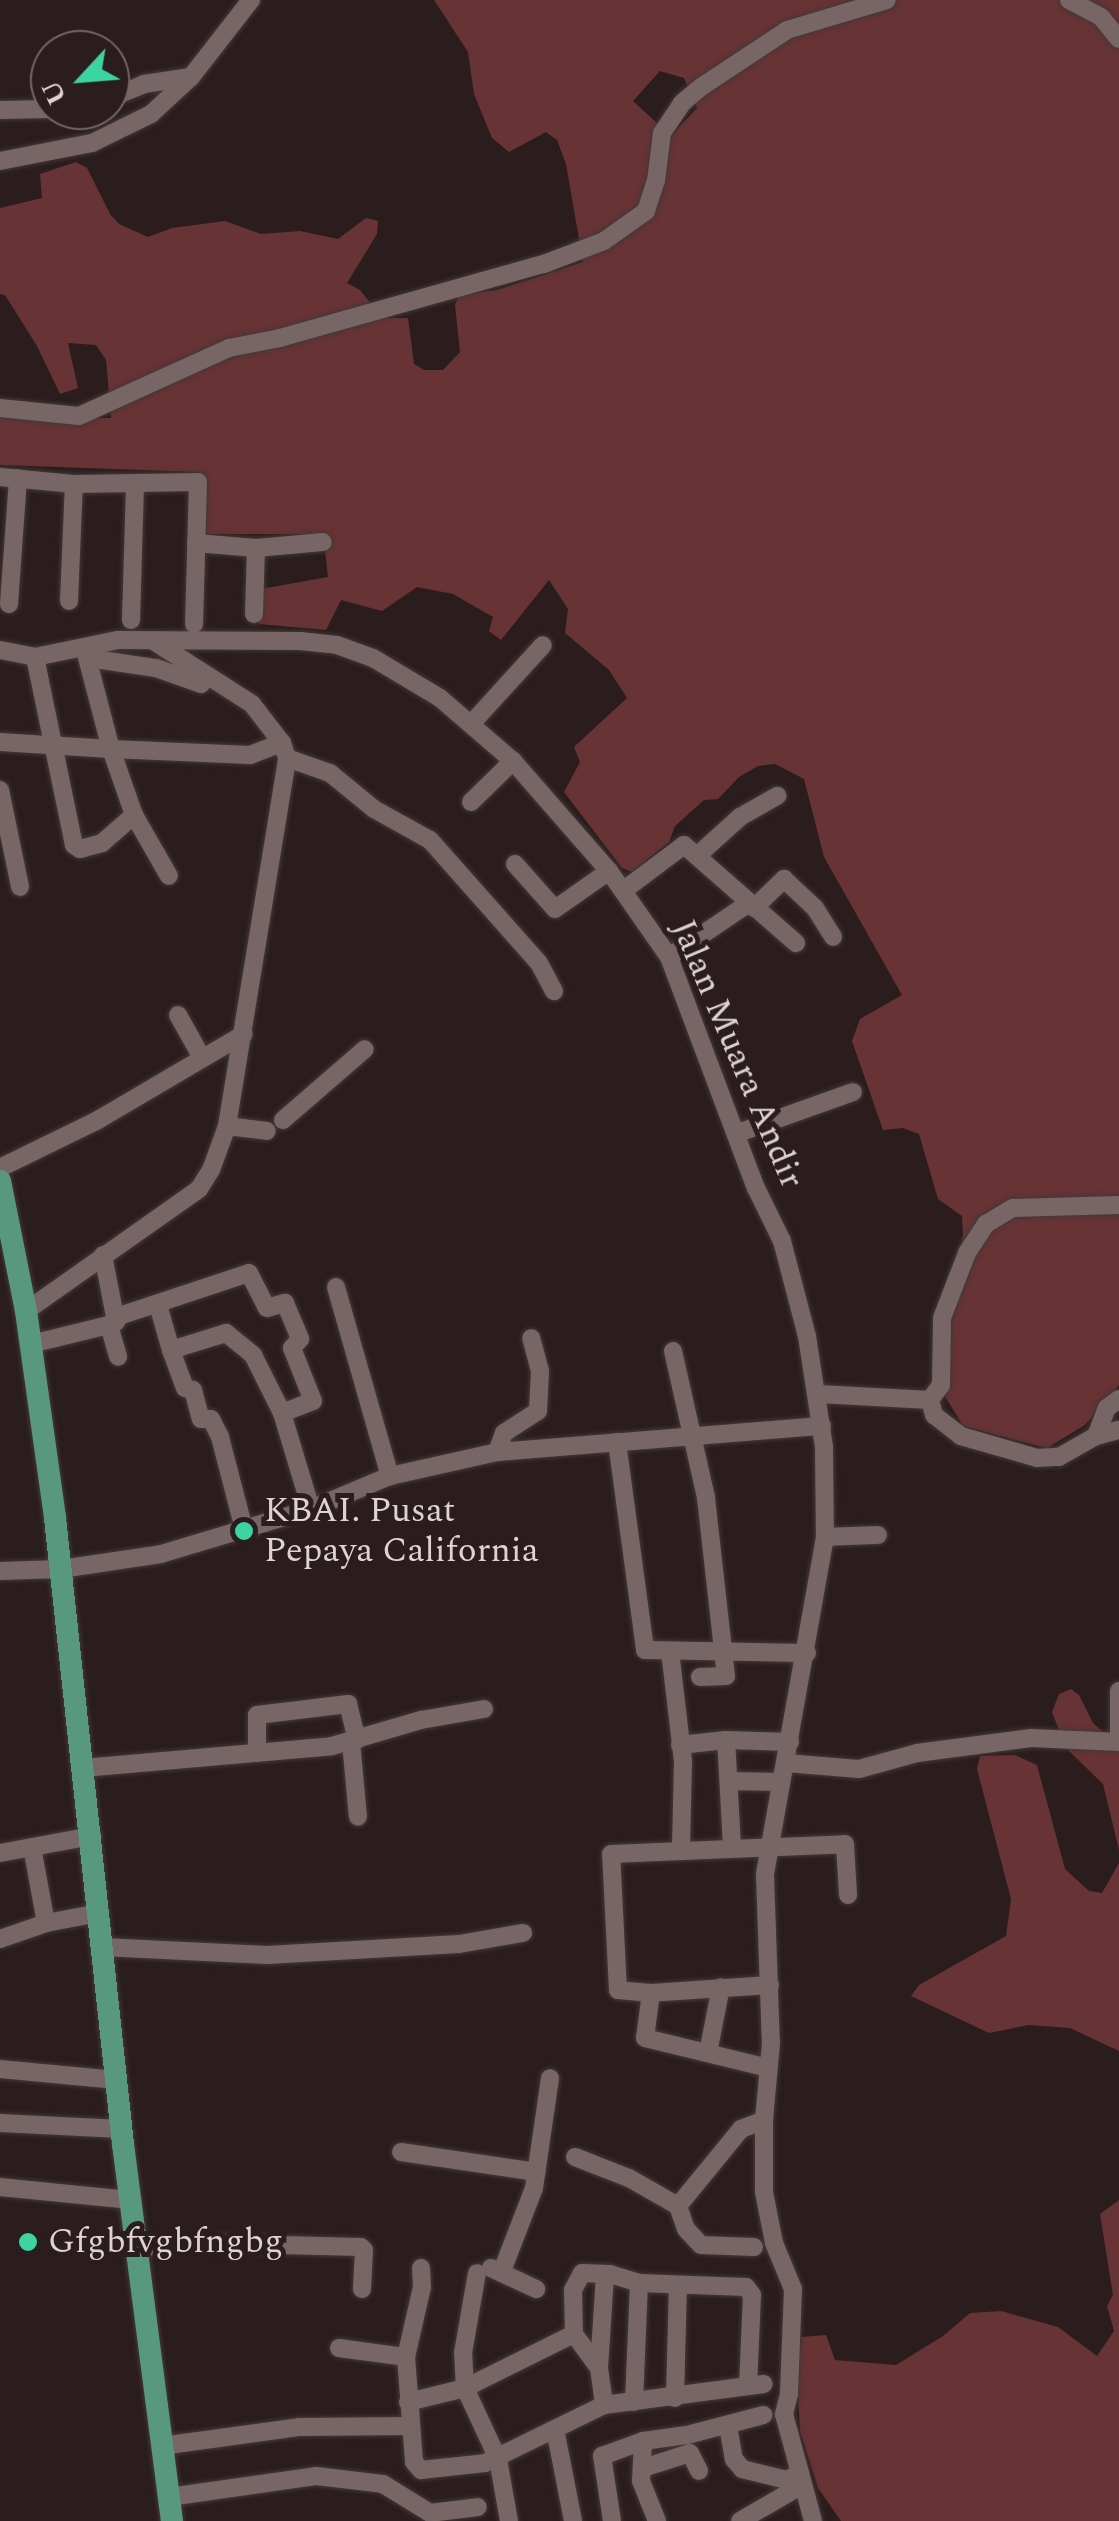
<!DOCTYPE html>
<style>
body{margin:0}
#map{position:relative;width:1119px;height:2521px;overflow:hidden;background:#2b1d1d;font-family:Spectral,serif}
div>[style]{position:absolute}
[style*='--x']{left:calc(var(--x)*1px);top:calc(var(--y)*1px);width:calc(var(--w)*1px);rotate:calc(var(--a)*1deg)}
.green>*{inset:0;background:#683335}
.roads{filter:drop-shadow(0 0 2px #433838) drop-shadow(0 0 2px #433838)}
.minor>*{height:18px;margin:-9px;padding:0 9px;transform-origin:9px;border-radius:9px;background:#786666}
.major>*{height:22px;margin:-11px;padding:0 11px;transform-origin:11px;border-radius:11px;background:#599880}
.dots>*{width:28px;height:28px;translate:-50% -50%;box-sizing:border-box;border:5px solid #2b1d1d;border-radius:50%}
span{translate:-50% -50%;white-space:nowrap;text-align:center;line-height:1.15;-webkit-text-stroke:10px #2b1d1d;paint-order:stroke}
.street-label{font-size:35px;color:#ddd3d3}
.poi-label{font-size:35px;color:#ddd3d3}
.left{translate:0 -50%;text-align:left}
.north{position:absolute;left:30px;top:30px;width:100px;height:100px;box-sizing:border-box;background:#2b1d1d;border:2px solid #726666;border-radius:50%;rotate:244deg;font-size:28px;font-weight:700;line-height:40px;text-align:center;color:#ddd3d3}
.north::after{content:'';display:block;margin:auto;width:35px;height:45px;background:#3dd4a3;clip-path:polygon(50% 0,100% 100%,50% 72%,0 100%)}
</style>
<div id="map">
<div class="green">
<div style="clip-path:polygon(evenodd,434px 0,1119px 0,1119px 1385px,1085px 1425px,1047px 1448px,963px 1426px,943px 1393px,947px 1303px,963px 1235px,962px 1216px,938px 1199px,919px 1134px,903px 1128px,883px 1130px,852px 1041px,860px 1019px,902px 995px,824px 857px,804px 779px,775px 764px,758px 766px,739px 777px,718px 799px,704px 800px,675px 826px,669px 842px,632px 872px,622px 868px,564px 792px,580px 762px,574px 747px,627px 698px,609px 670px,565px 633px,568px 609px,549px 580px,501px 640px,489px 631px,493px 617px,453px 594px,417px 587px,382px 611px,341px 600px,326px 630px,259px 624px,261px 589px,328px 577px,323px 534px,204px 534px,199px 472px,0 465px,0 418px,111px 418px,106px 360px,96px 345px,68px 343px,78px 388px,60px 394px,37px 346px,5px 295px,0 294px,0 208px,42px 198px,40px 174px,76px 162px,87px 168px,110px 214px,119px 224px,148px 237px,172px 228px,225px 221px,261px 234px,300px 231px,338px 239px,366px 218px,378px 221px,377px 234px,347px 283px,360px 290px,382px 318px,408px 318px,414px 364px,424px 370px,443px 370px,460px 352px,455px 305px,459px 295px,497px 290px,583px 262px,566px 164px,557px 140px,546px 132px,509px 152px,492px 138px,474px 94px,468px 52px,434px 0,660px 71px,684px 78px,697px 108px,671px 136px,633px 101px,660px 71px)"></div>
<div style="clip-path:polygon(1071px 1689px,1079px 1695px,1093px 1723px,1119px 1746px,1119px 1850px,1103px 1784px,1066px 1748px,1052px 1712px,1059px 1694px)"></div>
<div style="clip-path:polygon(1015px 1755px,1037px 1765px,1065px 1869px,1089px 1891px,1102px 1893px,1119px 1863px,1119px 2051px,1070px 2028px,1029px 2025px,989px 2033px,911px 1996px,919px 1985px,1006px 1936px,1011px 1899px,977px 1769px,980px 1756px)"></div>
<div style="clip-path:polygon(1119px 2200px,1119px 2521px,841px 2521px,818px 2488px,800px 2431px,797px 2374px,801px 2337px,826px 2335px,835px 2360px,896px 2365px,943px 2336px,970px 2313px,1001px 2311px,1058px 2327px,1097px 2356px,1114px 2331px,1107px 2306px,1113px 2295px,1100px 2214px)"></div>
</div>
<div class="roads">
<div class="minor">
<div style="--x:1069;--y:0;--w:36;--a:28"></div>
<div style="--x:1101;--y:17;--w:28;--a:51"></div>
<div style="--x:110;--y:98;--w:37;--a:-22"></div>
<div style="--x:144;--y:84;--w:47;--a:-8.7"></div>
<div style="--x:0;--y:110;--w:50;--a:-1.1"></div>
<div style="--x:0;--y:161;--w:94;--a:-11.1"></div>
<div style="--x:92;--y:143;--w:66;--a:-26.2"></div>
<div style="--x:151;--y:114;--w:54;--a:-42.8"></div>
<div style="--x:191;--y:77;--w:98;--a:-52.1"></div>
<div style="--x:0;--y:408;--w:79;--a:5.8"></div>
<div style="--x:79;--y:416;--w:165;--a:-24.4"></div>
<div style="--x:229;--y:348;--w:52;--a:-11.1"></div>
<div style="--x:280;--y:338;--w:274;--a:-15.7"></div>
<div style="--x:544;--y:264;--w:64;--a:-21"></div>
<div style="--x:604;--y:241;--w:52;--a:-35.5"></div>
<div style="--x:646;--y:211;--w:32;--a:-72"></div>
<div style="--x:656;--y:181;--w:48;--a:-82.9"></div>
<div style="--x:662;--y:133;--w:36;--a:-56"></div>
<div style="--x:682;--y:103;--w:25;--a:-40"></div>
<div style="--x:701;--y:87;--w:103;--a:-33.5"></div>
<div style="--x:787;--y:30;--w:104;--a:-16.7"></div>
<div style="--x:0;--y:477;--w:74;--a:5.4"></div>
<div style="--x:74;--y:484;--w:124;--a:-0.9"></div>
<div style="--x:198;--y:482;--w:142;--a:91.6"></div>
<div style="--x:196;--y:543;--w:60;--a:4.8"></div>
<div style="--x:256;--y:548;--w:67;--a:-5.1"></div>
<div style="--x:69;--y:601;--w:117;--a:-87.6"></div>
<div style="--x:9;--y:604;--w:126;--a:-85.9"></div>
<div style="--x:254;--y:614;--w:66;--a:-88.3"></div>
<div style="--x:131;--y:620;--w:137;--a:-88.3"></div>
<div style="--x:0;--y:650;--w:36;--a:11"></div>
<div style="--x:35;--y:657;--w:85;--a:-11.6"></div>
<div style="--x:118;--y:640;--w:182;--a:0.3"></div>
<div style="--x:300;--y:641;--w:37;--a:6"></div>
<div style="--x:337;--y:645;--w:38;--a:20"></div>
<div style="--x:373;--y:658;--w:78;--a:30.8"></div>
<div style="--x:440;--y:698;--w:96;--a:40.8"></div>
<div style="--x:513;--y:761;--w:146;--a:48.9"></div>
<div style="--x:609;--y:871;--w:105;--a:55.1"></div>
<div style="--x:669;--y:957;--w:247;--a:69.4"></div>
<div style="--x:756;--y:1188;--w:59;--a:63.9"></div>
<div style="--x:782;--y:1241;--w:98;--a:75.3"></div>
<div style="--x:807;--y:1336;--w:112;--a:81.3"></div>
<div style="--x:824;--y:1447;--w:90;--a:89.4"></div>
<div style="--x:825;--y:1537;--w:343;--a:100.1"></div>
<div style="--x:765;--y:1875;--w:168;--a:88"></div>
<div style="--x:771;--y:2043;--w:77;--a:95.2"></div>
<div style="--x:764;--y:2120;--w:72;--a:90"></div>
<div style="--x:764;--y:2192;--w:52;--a:78.9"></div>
<div style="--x:774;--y:2243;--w:50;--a:67.6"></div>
<div style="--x:793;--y:2289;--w:105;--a:92.2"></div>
<div style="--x:789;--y:2394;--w:21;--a:104"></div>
<div style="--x:784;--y:2414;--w:111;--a:74.8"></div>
<div style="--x:85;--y:650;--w:102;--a:75.3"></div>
<div style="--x:111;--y:749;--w:139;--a:2.5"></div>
<div style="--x:250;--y:755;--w:34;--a:-21"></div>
<div style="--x:35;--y:657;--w:192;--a:78.3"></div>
<div style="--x:74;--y:845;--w:7;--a:34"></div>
<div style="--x:80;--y:849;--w:23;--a:-15"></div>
<div style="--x:102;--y:843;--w:43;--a:-41.2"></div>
<div style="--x:88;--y:658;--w:69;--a:8.4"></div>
<div style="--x:156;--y:668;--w:48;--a:19.6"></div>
<div style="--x:472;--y:723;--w:105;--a:-47.7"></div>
<div style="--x:0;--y:742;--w:111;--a:3.6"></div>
<div style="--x:111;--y:749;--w:70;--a:70.8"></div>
<div style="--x:134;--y:815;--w:70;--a:60.2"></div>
<div style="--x:287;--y:758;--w:46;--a:19.2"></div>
<div style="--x:330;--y:773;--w:57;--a:39.3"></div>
<div style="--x:374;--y:809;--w:64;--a:29"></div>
<div style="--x:430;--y:840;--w:164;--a:48.5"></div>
<div style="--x:539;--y:963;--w:32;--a:62"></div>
<div style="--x:0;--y:790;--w:99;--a:78.3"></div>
<div style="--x:471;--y:802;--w:59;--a:-44.3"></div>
<div style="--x:698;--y:855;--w:57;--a:-42.1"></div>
<div style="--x:740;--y:817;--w:43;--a:-29.6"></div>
<div style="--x:515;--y:864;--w:60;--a:48.4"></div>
<div style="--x:555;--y:909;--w:66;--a:-35.1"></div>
<div style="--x:624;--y:890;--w:75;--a:-36.9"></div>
<div style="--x:684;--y:845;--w:149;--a:41.2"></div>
<div style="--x:754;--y:908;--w:42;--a:-44"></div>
<div style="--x:784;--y:879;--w:42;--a:43.1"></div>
<div style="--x:815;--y:908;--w:34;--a:58"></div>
<div style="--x:669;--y:957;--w:97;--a:-34"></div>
<div style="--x:178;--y:1015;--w:47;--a:60.7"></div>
<div style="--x:283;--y:1120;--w:108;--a:-40.9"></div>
<div style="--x:227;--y:1126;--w:40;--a:7.1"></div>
<div style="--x:738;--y:1133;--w:122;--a:-19.6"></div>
<div style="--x:0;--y:1168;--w:109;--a:-26.1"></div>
<div style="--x:98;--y:1120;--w:169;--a:-30.5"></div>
<div style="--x:103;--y:1255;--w:68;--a:79"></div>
<div style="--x:116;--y:1322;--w:8;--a:157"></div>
<div style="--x:109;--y:1325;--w:33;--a:74"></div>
<div style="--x:336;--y:1287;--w:197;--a:74.1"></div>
<div style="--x:158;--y:1305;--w:47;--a:73.9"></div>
<div style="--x:171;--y:1350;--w:58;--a:-17.2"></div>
<div style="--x:226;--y:1333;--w:35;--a:39"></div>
<div style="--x:253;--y:1355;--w:65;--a:63.4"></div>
<div style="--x:282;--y:1413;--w:100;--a:73.2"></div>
<div style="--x:26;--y:1311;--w:212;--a:-35.2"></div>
<div style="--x:199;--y:1189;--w:22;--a:-58"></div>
<div style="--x:211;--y:1170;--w:47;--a:-70"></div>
<div style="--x:227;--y:1126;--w:373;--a:-80.7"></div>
<div style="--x:287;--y:758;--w:16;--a:-108"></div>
<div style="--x:282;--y:743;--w:49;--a:-127.6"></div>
<div style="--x:252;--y:704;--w:115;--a:-147.4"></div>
<div style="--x:116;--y:1317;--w:140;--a:-18.3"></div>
<div style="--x:249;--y:1273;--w:39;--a:63"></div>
<div style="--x:267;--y:1308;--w:19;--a:-16"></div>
<div style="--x:285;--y:1303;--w:39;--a:67"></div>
<div style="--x:300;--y:1339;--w:12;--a:132"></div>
<div style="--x:292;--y:1348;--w:57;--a:68.4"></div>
<div style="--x:313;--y:1401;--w:33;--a:159"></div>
<div style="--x:31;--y:1344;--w:80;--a:-13.7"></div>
<div style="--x:171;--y:1350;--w:40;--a:69.8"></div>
<div style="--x:185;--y:1388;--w:8;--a:14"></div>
<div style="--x:193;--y:1390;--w:30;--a:75"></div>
<div style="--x:201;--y:1419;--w:10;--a:0"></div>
<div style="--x:211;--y:1419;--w:20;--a:63"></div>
<div style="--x:220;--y:1437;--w:95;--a:75.4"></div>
<div style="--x:673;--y:1351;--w:151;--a:77.3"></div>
<div style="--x:706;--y:1498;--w:179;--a:83.6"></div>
<div style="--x:726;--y:1676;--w:26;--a:178"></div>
<div style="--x:819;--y:1394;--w:111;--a:3.1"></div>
<div style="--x:930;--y:1400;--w:19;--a:-54"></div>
<div style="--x:941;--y:1385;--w:67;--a:-89.1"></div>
<div style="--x:942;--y:1318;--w:70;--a:-69"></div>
<div style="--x:967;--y:1253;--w:35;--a:-57"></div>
<div style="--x:986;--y:1224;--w:31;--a:-31"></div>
<div style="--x:1013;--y:1208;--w:106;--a:-1.6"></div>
<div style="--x:930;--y:1400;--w:16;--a:75"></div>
<div style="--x:934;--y:1415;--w:34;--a:38"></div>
<div style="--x:961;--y:1436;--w:79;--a:16.1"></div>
<div style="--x:1037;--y:1458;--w:22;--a:-3"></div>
<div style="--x:1059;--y:1457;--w:43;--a:-29.6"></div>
<div style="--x:1096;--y:1436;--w:24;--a:-15"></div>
<div style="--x:1096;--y:1436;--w:30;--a:-69"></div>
<div style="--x:1107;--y:1408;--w:15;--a:-37"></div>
<div style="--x:617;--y:1442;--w:210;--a:82.3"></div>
<div style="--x:645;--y:1650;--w:162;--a:1.1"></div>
<div style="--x:497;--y:1452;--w:20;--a:-70"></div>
<div style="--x:504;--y:1433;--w:40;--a:-32.9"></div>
<div style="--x:538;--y:1411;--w:40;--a:-87.1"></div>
<div style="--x:540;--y:1371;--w:34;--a:-105"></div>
<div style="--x:825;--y:1537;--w:53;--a:-2.2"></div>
<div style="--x:0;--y:1571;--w:61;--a:-1.9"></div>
<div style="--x:61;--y:1569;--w:101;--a:-8.5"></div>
<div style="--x:161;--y:1554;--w:157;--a:-16.7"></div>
<div style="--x:311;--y:1509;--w:86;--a:-22.7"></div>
<div style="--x:390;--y:1476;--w:110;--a:-12.6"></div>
<div style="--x:497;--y:1452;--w:326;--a:-4.6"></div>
<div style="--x:670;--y:1651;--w:111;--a:83.3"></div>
<div style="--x:683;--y:1761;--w:87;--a:91.3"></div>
<div style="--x:351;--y:1742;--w:75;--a:84.7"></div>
<div style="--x:1119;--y:1742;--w:51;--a:-90"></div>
<div style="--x:680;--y:1745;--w:46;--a:-6.2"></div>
<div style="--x:257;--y:1753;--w:38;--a:-90"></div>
<div style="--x:257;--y:1715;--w:92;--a:-6.9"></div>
<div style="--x:348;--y:1704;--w:37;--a:76"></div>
<div style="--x:786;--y:1763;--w:73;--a:4.7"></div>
<div style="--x:859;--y:1769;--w:60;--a:-15.4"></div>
<div style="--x:917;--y:1753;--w:115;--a:-7.5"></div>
<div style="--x:1031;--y:1738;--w:88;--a:2.6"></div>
<div style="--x:83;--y:1768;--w:250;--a:-5"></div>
<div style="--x:332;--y:1746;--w:93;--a:-16.3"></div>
<div style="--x:421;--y:1720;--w:64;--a:-9.9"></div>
<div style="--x:729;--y:1781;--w:52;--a:1.1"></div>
<div style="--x:732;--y:1846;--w:106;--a:-93.2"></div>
<div style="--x:726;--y:1740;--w:64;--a:1.8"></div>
<div style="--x:32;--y:1847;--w:77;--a:79.6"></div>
<div style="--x:46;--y:1923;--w:54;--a:-10.7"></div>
<div style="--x:0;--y:1853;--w:94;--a:-10.5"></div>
<div style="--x:0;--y:1939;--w:49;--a:-19.2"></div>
<div style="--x:102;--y:1947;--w:165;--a:2.8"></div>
<div style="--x:267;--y:1955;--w:192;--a:-3.3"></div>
<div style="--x:459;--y:1944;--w:65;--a:-9.8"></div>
<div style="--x:770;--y:1985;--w:119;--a:176.2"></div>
<div style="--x:651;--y:1993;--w:33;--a:-175"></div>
<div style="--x:618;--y:1990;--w:136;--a:-92.9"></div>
<div style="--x:611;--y:1854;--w:234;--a:-2.4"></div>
<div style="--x:845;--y:1844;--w:51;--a:86.6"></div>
<div style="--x:651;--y:1993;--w:45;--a:97.6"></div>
<div style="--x:645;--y:2038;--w:127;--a:13.7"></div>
<div style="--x:708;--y:2053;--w:67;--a:-78.9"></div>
<div style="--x:0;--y:2069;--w:117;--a:5.4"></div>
<div style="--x:0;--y:2123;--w:121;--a:2.8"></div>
<div style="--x:401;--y:2152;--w:137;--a:8.4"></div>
<div style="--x:575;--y:2157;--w:58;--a:21.3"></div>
<div style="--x:629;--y:2178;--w:56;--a:29.7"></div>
<div style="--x:678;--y:2206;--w:24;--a:71"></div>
<div style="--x:686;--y:2229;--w:22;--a:47"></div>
<div style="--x:701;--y:2245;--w:53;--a:2.2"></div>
<div style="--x:0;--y:2187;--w:132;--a:5.7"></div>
<div style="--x:678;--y:2206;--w:99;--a:-50.7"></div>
<div style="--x:741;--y:2129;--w:25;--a:-21"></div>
<div style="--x:137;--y:2247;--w:62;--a:-3.7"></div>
<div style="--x:199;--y:2243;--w:162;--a:1.4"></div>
<div style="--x:361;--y:2247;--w:4;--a:45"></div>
<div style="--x:364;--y:2250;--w:39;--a:93"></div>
<div style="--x:421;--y:2268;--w:19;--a:87"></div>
<div style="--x:422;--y:2287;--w:72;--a:102.9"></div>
<div style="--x:406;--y:2357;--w:105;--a:85.6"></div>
<div style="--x:414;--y:2462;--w:11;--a:49"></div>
<div style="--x:421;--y:2470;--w:64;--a:-6.2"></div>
<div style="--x:485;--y:2463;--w:132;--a:-26"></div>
<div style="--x:604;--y:2405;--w:161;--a:-7.5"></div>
<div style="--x:491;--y:2268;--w:50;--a:25"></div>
<div style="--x:502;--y:2271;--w:89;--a:-68.9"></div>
<div style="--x:534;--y:2188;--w:111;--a:-81.7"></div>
<div style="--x:574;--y:2334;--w:42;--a:53.7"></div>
<div style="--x:599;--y:2368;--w:37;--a:82"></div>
<div style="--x:339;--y:2348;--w:68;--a:7.7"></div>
<div style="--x:599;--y:2368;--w:94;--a:-86.3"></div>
<div style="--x:675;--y:2398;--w:112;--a:-88.5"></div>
<div style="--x:408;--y:2402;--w:59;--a:-13.8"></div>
<div style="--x:465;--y:2388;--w:35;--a:-93"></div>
<div style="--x:463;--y:2353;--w:81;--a:-80.1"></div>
<div style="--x:634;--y:2402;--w:119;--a:-87.6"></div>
<div style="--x:728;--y:2426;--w:34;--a:80"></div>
<div style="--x:734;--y:2459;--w:13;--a:51"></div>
<div style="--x:742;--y:2469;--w:46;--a:13.7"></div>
<div style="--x:787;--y:2480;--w:15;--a:-28"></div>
<div style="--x:555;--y:2429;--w:94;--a:78.9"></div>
<div style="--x:643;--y:2441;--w:44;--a:-7.8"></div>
<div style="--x:687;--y:2435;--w:79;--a:-14.7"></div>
<div style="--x:161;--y:2446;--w:139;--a:-7.8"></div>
<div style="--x:299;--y:2427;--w:111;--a:-0.5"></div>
<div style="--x:643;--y:2468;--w:49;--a:-17.7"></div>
<div style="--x:690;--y:2453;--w:20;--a:63"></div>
<div style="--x:169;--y:2497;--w:148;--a:-8.1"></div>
<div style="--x:316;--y:2476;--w:67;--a:6.8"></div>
<div style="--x:383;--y:2484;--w:55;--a:31.7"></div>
<div style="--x:430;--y:2513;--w:48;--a:-7.1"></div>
<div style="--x:509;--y:2521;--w:63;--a:-100.1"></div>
<div style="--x:498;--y:2459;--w:78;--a:-114.9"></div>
<div style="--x:465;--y:2388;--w:122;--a:-26.4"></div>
<div style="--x:574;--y:2334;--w:44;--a:-91.3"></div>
<div style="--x:573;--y:2290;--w:19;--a:-62"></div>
<div style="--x:582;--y:2273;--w:28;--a:2"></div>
<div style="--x:610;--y:2274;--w:30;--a:17"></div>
<div style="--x:639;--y:2283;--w:107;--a:2.1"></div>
<div style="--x:746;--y:2287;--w:10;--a:53"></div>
<div style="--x:752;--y:2295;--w:91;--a:92.5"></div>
<div style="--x:612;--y:2521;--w:66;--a:-98.7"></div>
<div style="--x:602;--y:2456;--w:44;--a:-20.1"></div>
<div style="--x:643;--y:2441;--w:40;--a:92.9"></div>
<div style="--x:641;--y:2481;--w:43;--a:68.2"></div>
<div style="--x:740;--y:2521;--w:72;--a:-30.1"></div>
</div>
<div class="major">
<div style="--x:0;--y:1181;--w:133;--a:78.7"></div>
<div style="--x:26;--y:1311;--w:209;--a:82"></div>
<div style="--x:55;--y:1518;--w:630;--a:83.8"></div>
<div style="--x:123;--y:2144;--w:380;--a:82.6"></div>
</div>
</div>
<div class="dots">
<div style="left:244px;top:1531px;background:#3dd4a3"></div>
<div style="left:28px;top:2242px;background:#3dd4a3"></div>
</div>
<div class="street-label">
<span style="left:737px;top:1054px;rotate:67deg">Jalan Muara Andir</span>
</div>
<div class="poi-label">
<span class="left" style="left:264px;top:1531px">KBAI. Pusat<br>Pepaya California</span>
<span class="left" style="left:48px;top:2242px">Gfgbfvgbfngbg</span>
</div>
<div class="north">U</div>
</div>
